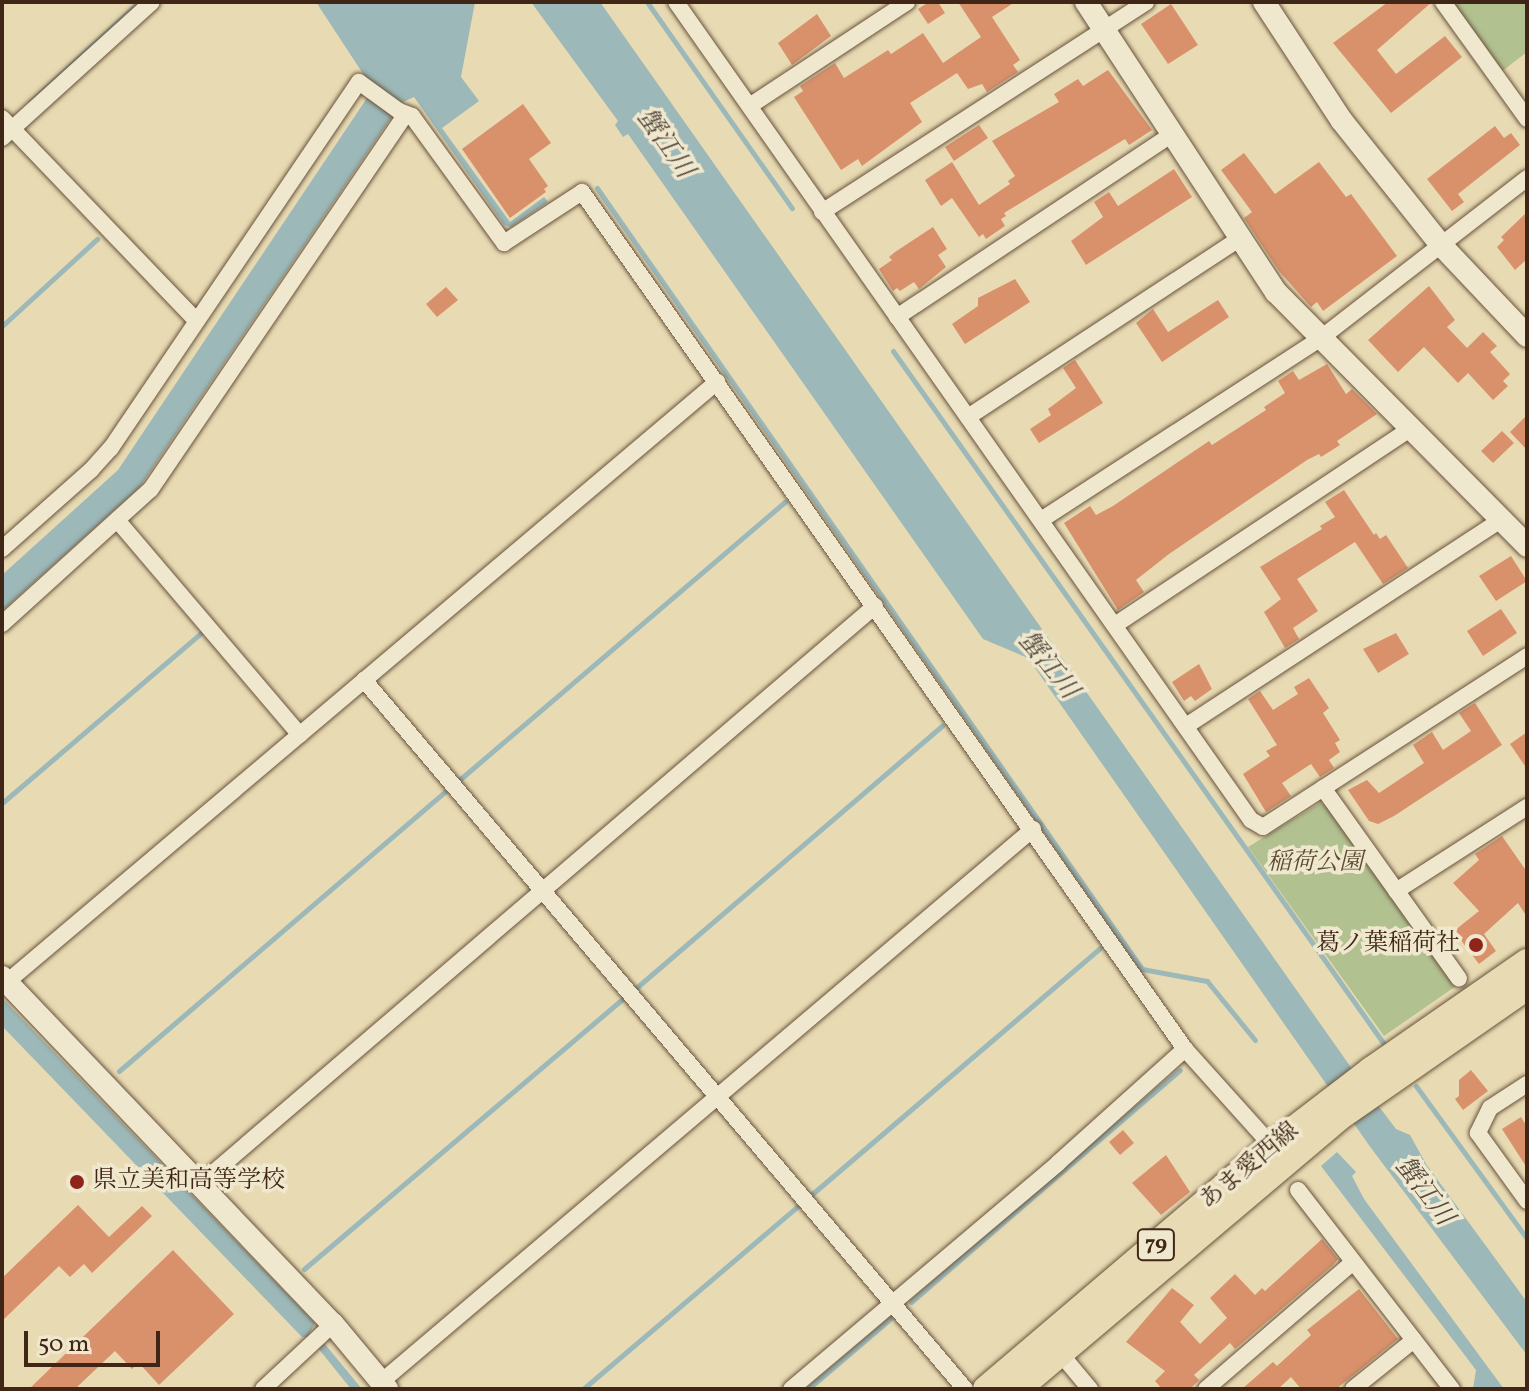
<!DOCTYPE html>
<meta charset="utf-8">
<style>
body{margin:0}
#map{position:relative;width:1529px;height:1391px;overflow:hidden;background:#e8dbb3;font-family:Vollkorn,"Noto Serif JP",serif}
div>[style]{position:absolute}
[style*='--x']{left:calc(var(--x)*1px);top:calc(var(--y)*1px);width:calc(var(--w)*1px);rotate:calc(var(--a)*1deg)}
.green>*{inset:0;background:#b2c190}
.water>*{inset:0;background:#9cb8b8}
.stream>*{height:5px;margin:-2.5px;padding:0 2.5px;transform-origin:2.5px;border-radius:2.5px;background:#9cb8b8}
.building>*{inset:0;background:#d9916c}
.roads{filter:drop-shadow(0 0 2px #69533d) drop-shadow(0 0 2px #69533d)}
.minor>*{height:16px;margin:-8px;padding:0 8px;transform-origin:8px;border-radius:8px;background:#f0e8ce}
.tertiary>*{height:22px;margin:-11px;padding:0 11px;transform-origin:11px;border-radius:11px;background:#f0e8ce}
.primary>*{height:26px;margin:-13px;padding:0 13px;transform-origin:13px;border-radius:13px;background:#e8dbb3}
.dots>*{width:22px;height:22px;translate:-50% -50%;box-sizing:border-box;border:4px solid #f0e8ce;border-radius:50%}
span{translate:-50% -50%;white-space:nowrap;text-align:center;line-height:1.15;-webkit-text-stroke:7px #f0e8ce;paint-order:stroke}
.shield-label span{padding:2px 6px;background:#f0e8ce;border:2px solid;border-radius:6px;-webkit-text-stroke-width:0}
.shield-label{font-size:22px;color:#3f2616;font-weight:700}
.park-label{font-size:24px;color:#5c4d34;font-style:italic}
.poi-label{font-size:24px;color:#3f2616}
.right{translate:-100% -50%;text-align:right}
.left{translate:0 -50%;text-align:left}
.street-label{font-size:24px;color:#3f2616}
.water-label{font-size:26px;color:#564a3e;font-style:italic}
.frame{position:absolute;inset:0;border:4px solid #3f2616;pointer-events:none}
.scale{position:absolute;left:24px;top:1331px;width:136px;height:36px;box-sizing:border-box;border:4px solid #3f2616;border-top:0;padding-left:10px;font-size:24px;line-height:28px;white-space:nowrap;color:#3f2616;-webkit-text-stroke:6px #f0e8ce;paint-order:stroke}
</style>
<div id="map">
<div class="green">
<div style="clip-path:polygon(1449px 2px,1527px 2px,1527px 52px,1501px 72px)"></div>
<div style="clip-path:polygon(1320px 803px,1327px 806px,1456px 986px,1384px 1036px,1248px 847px)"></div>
</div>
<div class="water">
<div style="clip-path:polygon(316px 2px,475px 2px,461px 77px,479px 101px,442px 128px,510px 222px,544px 197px,548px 202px,511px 227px,504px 225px,414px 97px,401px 103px,139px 488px,2px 611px,2px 575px,118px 470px,373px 89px)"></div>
<div style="clip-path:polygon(531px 2px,600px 2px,1374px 1100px,1396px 1129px,1410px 1135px,1426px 1164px,1527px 1302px,1527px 1355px,1371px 1148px,1028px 658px,983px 639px,628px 134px,623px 137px,615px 125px,618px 121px)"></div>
<div style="clip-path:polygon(2px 998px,315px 1323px,308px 1337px,302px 1337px,2px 1026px)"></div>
<div style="clip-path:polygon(1337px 1152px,1356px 1172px,1352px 1176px,1364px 1199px,1504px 1389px,1473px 1389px,1476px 1370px,1321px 1166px)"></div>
<div style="clip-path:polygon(324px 1343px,362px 1389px,351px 1389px,318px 1348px)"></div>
</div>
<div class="stream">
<div style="--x:647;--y:2;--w:252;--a:54.9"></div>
<div style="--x:30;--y:102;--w:148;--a:-42.5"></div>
<div style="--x:597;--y:188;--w:952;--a:55.09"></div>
<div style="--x:1142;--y:969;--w:66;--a:10.5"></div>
<div style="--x:1207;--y:981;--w:76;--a:50.9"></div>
<div style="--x:2;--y:326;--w:129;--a:-42.5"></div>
<div style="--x:893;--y:351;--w:849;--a:54.68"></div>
<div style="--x:458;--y:781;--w:430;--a:-40.5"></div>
<div style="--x:2;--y:803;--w:263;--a:-40.5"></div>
<div style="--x:636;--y:988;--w:403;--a:-40.6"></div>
<div style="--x:119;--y:1071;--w:432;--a:-40.6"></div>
<div style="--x:1416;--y:1086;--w:189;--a:54"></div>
<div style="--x:811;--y:1195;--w:380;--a:-40.5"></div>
<div style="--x:304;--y:1269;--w:419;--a:-40.3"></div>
<div style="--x:911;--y:1302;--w:355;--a:-40.8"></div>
<div style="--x:583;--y:1389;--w:284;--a:-40.4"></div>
<div style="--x:808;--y:1389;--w:108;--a:-40.5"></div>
</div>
<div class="building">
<div style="clip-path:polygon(929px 2px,938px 2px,945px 13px,928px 24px,918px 9px)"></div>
<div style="clip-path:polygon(958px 2px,1015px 2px,992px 17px,1020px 60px,1013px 65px,1018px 72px,987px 92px,982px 84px,968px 89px,957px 73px,910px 103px,922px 122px,862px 166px,858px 159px,841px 170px,794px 97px,803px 91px,800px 86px,835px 63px,844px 78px,888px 50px,891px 54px,923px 33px,943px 63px,981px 37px)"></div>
<div style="clip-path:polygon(1388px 2px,1432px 2px,1377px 50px,1396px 74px,1445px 36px,1462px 57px,1391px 113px,1333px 43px)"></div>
<div style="clip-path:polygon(1171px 4px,1198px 45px,1168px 64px,1141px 24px)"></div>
<div style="clip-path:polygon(817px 14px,831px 36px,792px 65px,778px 43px)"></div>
<div style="clip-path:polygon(1108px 70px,1152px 130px,1129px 145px,1125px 139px,1004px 213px,1006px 216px,1001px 219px,1005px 226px,986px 239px,983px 234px,979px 237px,952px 198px,941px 206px,925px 180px,952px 162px,979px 205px,1010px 184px,1008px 181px,1015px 176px,992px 141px,1059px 102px,1054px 94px,1078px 79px,1083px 86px)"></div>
<div style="clip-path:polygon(523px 104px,551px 143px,529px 159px,548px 186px,544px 189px,546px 192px,510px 218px,462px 149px)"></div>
<div style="clip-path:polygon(979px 125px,988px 138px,954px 161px,945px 147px)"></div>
<div style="clip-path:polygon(1495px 126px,1504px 138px,1511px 133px,1520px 145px,1458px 194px,1464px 202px,1452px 211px,1427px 179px)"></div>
<div style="clip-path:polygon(1244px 153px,1275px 194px,1319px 162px,1346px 197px,1351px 194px,1397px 256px,1323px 311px,1317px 302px,1311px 307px,1279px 271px,1244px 218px,1252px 212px,1221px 170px)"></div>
<div style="clip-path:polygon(1174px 169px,1192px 197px,1086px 265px,1071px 241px,1103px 217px,1094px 202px,1109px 192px,1118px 206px)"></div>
<div style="clip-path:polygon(1527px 212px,1527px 259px,1515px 270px,1497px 247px,1504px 240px,1501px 237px)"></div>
<div style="clip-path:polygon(933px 227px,947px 249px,938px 255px,946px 267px,919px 289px,914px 282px,900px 291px,897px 288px,893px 291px,879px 269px,892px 260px,889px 257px,895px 252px)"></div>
<div style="clip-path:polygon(1015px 279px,1030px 302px,965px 344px,952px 324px,978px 306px,978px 298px)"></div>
<div style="clip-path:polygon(1429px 286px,1455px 320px,1447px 327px,1467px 348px,1483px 332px,1497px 346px,1490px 352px,1510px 374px,1503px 381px,1508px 386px,1493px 400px,1468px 373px,1458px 383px,1424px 347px,1398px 372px,1368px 340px)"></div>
<div style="clip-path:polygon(446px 287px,458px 300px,437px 317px,426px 304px)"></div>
<div style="clip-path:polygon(1218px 300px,1229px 317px,1162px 362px,1136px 323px,1153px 309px,1168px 332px)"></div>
<div style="clip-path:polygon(1075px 360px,1103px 403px,1039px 443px,1030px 429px,1051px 415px,1048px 409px,1076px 388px,1063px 368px)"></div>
<div style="clip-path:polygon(1327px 364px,1346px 394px,1352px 389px,1377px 414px,1337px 441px,1340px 445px,1321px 457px,1319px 454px,1307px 460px,1169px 554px,1136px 580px,1144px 592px,1118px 610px,1064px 523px,1090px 506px,1096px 515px,1113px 506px,1209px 441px,1212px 445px,1266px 410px,1264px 407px,1285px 393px,1278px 381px,1293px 371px,1299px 380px)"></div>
<div style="clip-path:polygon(1527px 415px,1527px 450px,1510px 432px)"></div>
<div style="clip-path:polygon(1502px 431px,1514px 443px,1493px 463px,1481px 451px)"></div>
<div style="clip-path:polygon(1344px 490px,1374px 535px,1376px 533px,1380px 539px,1386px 535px,1408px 568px,1383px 584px,1355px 542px,1297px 579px,1318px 611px,1293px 628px,1299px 639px,1285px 648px,1264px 612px,1281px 599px,1260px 567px,1322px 529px,1320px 526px,1335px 517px,1325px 502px)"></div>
<div style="clip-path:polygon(1511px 556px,1527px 581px,1496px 601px,1479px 576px)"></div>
<div style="clip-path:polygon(1501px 609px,1517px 633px,1483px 656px,1467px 631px)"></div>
<div style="clip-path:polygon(1396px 633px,1409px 654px,1378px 673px,1363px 649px)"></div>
<div style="clip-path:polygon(1199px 664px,1212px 689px,1195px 701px,1191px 696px,1184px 701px,1172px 682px)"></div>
<div style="clip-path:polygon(1309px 678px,1329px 708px,1323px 713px,1340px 740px,1335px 743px,1340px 752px,1329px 760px,1334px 768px,1320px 777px,1311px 764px,1282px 783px,1291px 796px,1266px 812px,1243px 774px,1270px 756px,1266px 751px,1277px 745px,1248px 699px,1260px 691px,1273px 710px,1298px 694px,1294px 687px)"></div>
<div style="clip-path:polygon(1475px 703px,1502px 745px,1394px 816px,1378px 824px,1369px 821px,1348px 790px,1367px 780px,1379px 793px,1424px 763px,1413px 745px,1432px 732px,1443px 750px,1471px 731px,1459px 713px)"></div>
<div style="clip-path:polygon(1527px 732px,1527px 769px,1510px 744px)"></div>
<div style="clip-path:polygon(1502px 836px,1527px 872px,1527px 917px,1518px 903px,1484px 934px,1496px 951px,1479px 964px,1454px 931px,1479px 911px,1453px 883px,1479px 860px,1475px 854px)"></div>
<div style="clip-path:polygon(1471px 1070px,1488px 1091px,1463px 1110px,1455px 1099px,1459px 1096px,1459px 1080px)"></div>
<div style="clip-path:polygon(1521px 1117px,1527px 1127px,1527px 1168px,1502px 1129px)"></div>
<div style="clip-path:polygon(1123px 1130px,1134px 1143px,1120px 1155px,1109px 1142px)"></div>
<div style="clip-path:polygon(1166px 1155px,1190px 1192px,1161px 1215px,1132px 1183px)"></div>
<div style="clip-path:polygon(78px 1205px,109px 1237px,142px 1206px,152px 1216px,92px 1273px,84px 1264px,70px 1277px,59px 1266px,2px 1321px,2px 1278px)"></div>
<div style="clip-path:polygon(1322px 1239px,1338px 1259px,1333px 1265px,1235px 1349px,1230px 1343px,1194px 1375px,1199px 1380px,1190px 1389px,1162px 1389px,1155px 1381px,1165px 1371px,1126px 1342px,1172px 1288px,1194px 1305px,1180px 1322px,1200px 1344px,1227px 1318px,1210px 1298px,1235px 1274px,1255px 1295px,1262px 1288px,1265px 1291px)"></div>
<div style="clip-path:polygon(173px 1250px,234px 1314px,159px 1385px,139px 1363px,132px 1369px,115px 1351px,75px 1389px,29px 1389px)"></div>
<div style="clip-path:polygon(1359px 1289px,1398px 1339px,1336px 1389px,1301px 1389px,1291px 1377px,1278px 1389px,1242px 1389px,1273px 1362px,1277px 1366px,1311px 1335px,1307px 1330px)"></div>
</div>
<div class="roads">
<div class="minor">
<div style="--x:676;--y:2;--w:1000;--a:54.9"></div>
<div style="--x:1251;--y:820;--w:14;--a:30"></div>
<div style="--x:1263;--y:827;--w:315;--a:-32.9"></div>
<div style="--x:1443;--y:2;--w:144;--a:54.3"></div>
<div style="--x:751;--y:105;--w:187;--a:-33.4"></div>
<div style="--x:2;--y:118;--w:279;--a:46.2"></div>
<div style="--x:2;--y:138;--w:202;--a:-42.2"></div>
<div style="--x:822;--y:212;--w:386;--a:-32.9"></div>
<div style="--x:897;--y:317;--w:330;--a:-33.6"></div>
<div style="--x:968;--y:417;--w:326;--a:-33.3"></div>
<div style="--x:117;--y:520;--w:282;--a:49.6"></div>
<div style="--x:1041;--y:520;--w:334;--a:-33"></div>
<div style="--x:1321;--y:338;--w:261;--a:-37.8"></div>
<div style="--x:2;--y:549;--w:119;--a:-41.6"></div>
<div style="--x:91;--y:470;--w:30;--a:-48"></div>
<div style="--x:111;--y:448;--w:442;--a:-55.9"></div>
<div style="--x:359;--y:82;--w:49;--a:35.9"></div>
<div style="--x:399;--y:111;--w:14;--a:21"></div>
<div style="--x:412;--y:116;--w:157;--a:54.1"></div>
<div style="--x:504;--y:243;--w:93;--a:-33.2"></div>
<div style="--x:582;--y:192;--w:1048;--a:54.87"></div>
<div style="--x:1185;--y:1049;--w:130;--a:48.1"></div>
<div style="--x:2;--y:624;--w:201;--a:-42.2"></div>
<div style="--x:151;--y:489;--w:453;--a:-55.8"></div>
<div style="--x:1115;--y:625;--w:354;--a:-33.6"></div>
<div style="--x:364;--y:680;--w:929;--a:49.71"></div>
<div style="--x:1186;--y:726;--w:376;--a:-33.2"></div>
<div style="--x:1323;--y:788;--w:234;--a:54.5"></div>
<div style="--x:1396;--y:891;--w:156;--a:-32.7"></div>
<div style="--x:7;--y:982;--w:930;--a:-40.2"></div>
<div style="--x:1527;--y:1084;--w:44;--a:147"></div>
<div style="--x:1490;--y:1108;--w:28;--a:116"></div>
<div style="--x:1478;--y:1133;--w:84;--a:54.2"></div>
<div style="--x:199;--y:1185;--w:890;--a:-40.58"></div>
<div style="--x:1298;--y:1190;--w:252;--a:52.3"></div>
<div style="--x:1060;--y:1353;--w:47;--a:50.2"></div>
<div style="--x:381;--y:1382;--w:855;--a:-40.3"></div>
<div style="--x:263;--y:1389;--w:96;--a:-42.9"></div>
<div style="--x:791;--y:1389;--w:350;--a:-40.2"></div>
<div style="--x:1058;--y:1163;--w:171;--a:-41.9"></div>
<div style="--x:1206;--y:1389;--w:194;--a:-40.8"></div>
<div style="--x:1353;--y:1389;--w:78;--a:-38.8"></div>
</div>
<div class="tertiary">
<div style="--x:1086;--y:2;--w:347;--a:56.8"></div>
<div style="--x:1276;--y:292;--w:357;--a:45.3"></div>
<div style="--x:1264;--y:2;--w:142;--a:56.8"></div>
<div style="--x:1342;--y:121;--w:159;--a:51.4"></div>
<div style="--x:1441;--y:245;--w:125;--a:46.6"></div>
<div style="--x:2;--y:977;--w:480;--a:46.4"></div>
<div style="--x:333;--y:1324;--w:85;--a:50.3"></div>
</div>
<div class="primary">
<div style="--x:986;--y:1389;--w:375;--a:-40.4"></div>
<div style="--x:1272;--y:1146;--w:125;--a:-37.5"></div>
<div style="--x:1371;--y:1070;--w:190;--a:-34.7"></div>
<div style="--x:1018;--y:1389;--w:418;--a:-40.2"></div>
<div style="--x:1337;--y:1119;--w:231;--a:-34.8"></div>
</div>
</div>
<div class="dots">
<div style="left:1476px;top:945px;background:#8f2418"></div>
<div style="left:77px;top:1182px;background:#8f2418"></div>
</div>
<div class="shield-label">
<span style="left:1156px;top:1245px">79</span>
</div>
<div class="park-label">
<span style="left:1315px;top:864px">稲荷公園</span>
</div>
<div class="poi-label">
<span class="right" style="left:1460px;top:945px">葛ノ葉稲荷社</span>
<span class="left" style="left:93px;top:1182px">県立美和高等学校</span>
</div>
<div class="street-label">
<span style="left:1250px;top:1167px;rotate:-40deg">あま愛西線</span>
</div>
<div class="water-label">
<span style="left:664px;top:144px;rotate:55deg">蟹江川</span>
<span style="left:1047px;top:666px;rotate:51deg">蟹江川</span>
<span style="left:1423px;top:1192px;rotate:53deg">蟹江川</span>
</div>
<div class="frame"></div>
<div class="scale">50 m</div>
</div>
